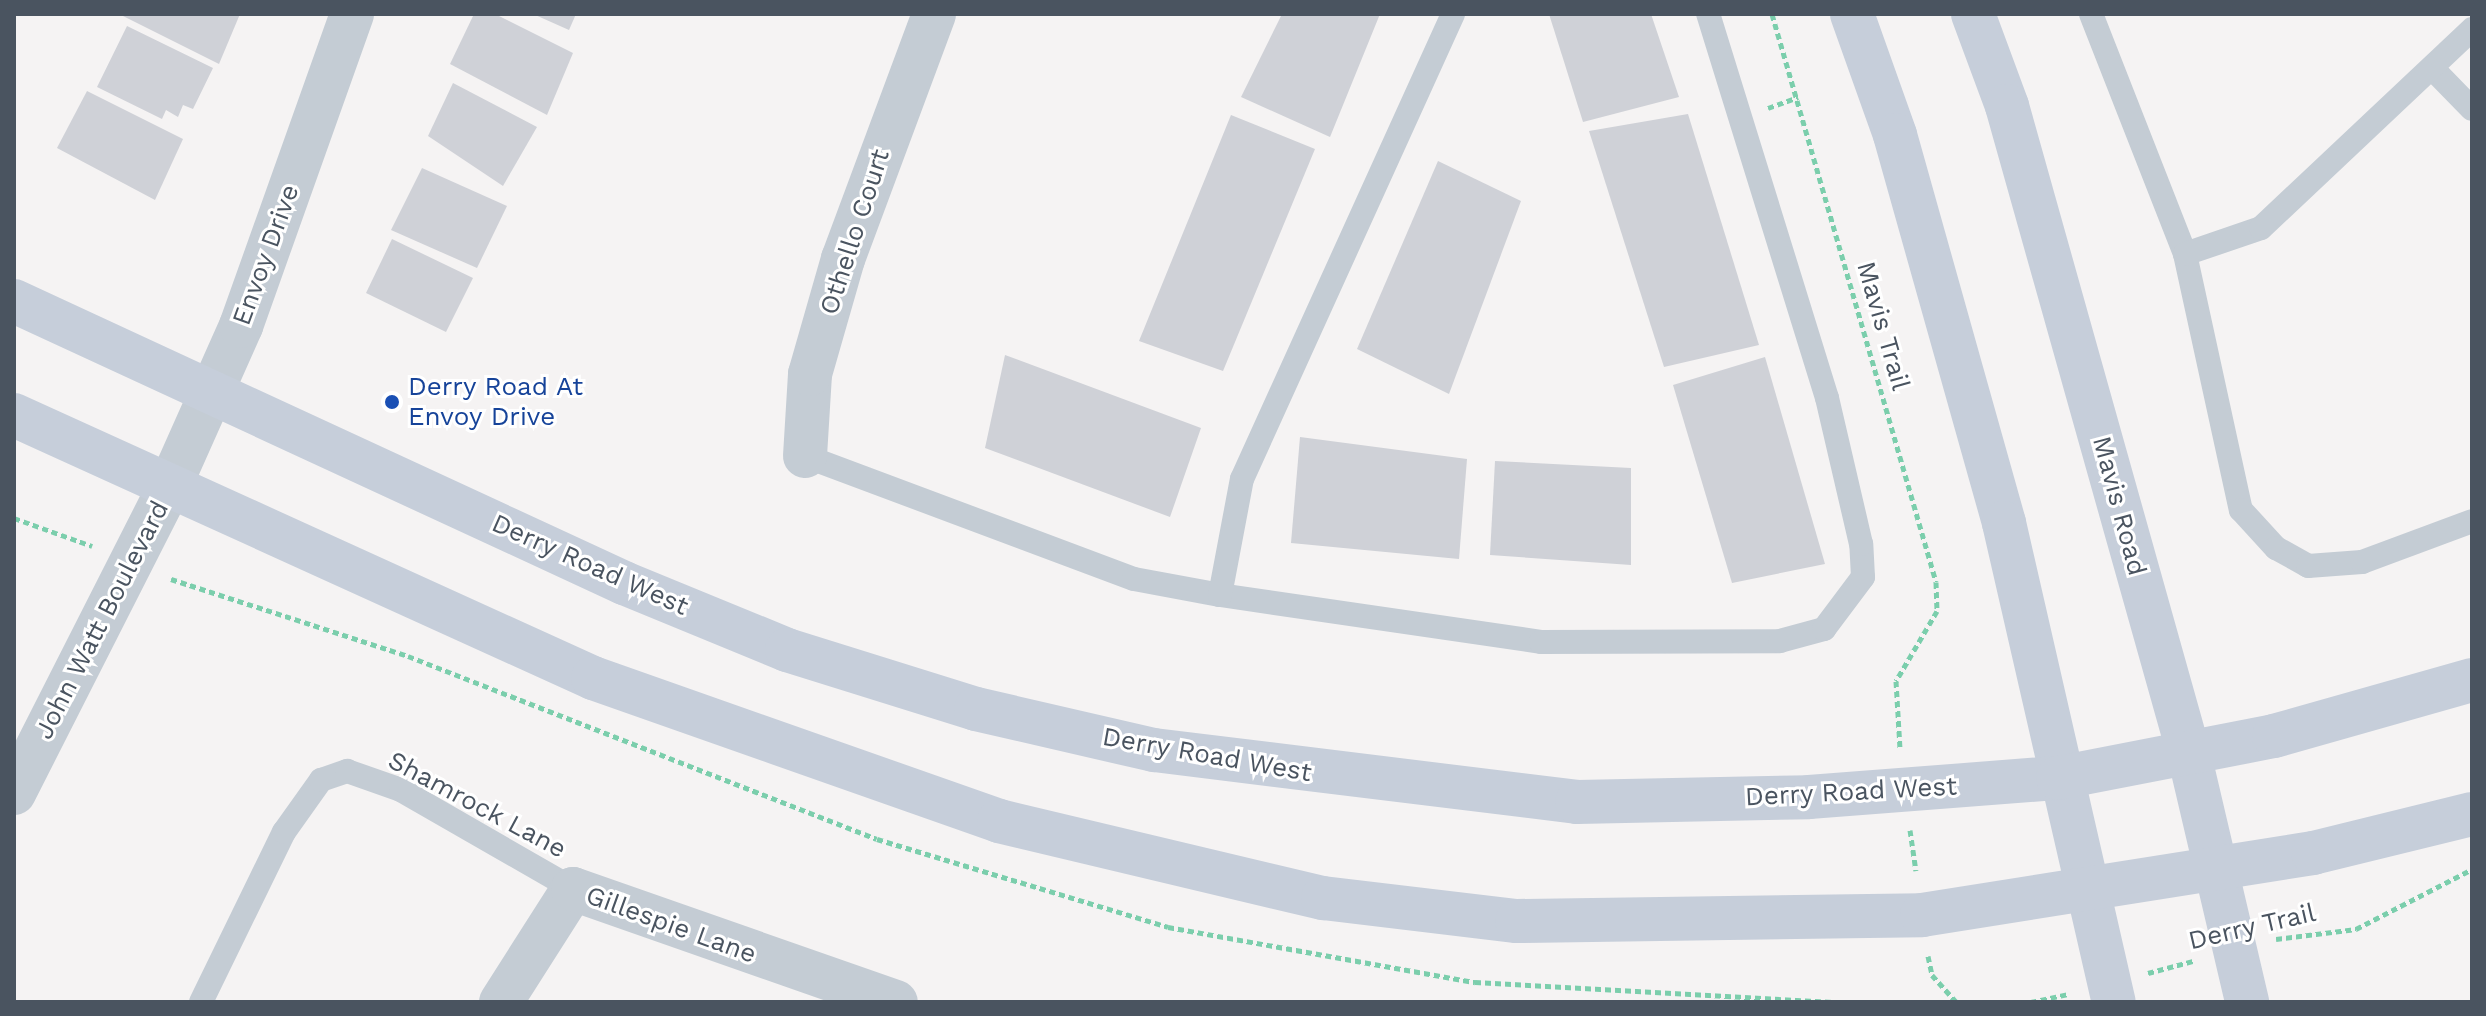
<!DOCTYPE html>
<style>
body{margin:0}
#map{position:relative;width:2486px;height:1016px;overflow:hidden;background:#f5f3f3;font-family:"Work Sans",sans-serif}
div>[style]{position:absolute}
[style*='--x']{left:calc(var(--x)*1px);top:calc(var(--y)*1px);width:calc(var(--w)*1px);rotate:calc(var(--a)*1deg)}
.building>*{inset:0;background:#cfd1d7}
.path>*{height:5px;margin-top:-2.5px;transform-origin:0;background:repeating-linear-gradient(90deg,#7bceac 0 6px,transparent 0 10px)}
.service>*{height:24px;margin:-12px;padding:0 12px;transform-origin:12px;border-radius:12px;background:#c4ccd4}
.minor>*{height:44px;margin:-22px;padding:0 22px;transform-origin:22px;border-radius:22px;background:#c4ccd4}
.tertiary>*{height:44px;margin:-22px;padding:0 22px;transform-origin:22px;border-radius:22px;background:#c4ccd4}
.secondary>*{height:44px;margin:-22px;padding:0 22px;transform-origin:22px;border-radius:22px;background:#c6ceda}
.dots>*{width:22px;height:22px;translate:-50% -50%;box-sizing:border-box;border:4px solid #fff;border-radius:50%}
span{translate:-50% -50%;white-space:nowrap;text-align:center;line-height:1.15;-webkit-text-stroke:6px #fff;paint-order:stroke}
.street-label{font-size:26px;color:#4a5460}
.transit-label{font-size:26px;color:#164399}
.left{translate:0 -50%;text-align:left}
.frame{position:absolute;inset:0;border:16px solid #4a5460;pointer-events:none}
</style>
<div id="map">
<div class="building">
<div style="clip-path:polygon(119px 14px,240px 14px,219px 64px)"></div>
<div style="clip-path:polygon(474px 14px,495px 14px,573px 53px,547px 115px,450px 64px)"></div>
<div style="clip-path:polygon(533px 14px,576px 14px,569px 30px)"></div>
<div style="clip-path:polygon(1282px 14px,1380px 14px,1330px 137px,1241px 97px)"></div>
<div style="clip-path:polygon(1549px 14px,1651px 14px,1679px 97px,1583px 122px)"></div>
<div style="clip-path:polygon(127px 26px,213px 68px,193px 109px,183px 105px,178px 117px,166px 110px,162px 119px,97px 87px)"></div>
<div style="clip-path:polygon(453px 83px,537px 127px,503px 186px,428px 136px)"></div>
<div style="clip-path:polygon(87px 91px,183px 139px,155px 200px,57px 148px)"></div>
<div style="clip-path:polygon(1688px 114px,1759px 345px,1664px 367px,1589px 131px)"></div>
<div style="clip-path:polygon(1231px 115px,1315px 149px,1223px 371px,1139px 341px)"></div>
<div style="clip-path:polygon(1438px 161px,1521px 201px,1449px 394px,1357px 349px)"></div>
<div style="clip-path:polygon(422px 168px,507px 206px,477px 268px,391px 230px)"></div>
<div style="clip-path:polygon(392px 239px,473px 278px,446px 332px,366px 293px)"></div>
<div style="clip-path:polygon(1005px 355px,1201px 428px,1170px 517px,985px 448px)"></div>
<div style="clip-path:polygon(1765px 357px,1825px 564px,1732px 583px,1673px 385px)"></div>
<div style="clip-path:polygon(1300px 437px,1467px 459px,1459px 559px,1291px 543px)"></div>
<div style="clip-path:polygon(1495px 461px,1631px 468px,1631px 565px,1490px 555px)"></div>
</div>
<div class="path">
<div style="--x:1772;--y:14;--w:591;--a:73.89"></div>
<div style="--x:1936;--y:582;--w:29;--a:88"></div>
<div style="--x:1937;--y:611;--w:81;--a:120.4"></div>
<div style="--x:1896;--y:681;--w:68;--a:86.6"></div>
<div style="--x:1768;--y:108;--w:32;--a:-20"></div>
<div style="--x:14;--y:518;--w:83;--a:19.7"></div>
<div style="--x:171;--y:579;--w:249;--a:18"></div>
<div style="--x:408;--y:656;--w:503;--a:21.32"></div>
<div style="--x:877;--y:839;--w:304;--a:16.8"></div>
<div style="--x:1168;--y:927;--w:312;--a:10.2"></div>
<div style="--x:1475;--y:982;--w:364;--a:3.2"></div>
<div style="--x:1910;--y:830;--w:41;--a:81.7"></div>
<div style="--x:2276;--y:939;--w:81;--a:-7.1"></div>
<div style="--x:2356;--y:929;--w:131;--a:-27.3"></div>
<div style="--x:1928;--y:956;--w:19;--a:78"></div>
<div style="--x:1932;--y:975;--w:36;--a:48"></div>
<div style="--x:2148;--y:973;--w:47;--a:-14.9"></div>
<div style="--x:2031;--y:1002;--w:39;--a:-12"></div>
</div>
<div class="service">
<div style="--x:2091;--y:14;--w:258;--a:68.6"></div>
<div style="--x:2185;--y:254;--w:262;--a:77.7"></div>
<div style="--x:2241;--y:510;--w:52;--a:47.4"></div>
<div style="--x:2276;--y:548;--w:37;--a:29"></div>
<div style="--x:2308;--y:566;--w:54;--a:-4.2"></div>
<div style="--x:2362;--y:562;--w:117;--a:-20.4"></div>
<div style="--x:2432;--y:68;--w:57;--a:45.7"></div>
<div style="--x:2185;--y:254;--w:80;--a:-18.9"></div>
<div style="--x:2261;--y:228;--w:290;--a:-43.3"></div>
<div style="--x:805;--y:456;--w:351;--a:20.5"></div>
<div style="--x:1134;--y:579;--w:87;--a:10.5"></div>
<div style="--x:1220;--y:595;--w:324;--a:8.3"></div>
<div style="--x:1541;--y:642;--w:239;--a:-0.2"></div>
<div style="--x:1780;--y:641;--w:46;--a:-15.3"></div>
<div style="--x:1824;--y:629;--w:65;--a:-53.1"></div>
<div style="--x:1863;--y:577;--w:33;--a:-93"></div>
<div style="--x:1861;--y:544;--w:150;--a:-103.1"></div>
<div style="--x:1827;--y:398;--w:402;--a:-107.2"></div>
<div style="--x:1220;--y:595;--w:118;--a:-79.3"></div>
<div style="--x:1242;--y:479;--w:511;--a:-65.59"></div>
<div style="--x:201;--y:1002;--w:189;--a:-64"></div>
<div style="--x:284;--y:832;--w:64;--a:-54.6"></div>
<div style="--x:321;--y:780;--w:28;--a:-19"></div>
<div style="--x:347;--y:771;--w:57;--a:19.4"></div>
<div style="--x:401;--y:790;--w:198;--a:29.9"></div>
</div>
<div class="minor">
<div style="--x:805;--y:456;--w:82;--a:-86.5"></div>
<div style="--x:810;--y:374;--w:120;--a:-74"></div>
<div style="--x:843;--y:259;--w:261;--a:-69.6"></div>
<div style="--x:168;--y:490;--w:180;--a:-66"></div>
<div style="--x:241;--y:326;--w:331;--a:-70.4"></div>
<div style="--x:501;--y:1002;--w:134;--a:-57.5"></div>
<div style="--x:573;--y:889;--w:342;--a:19.3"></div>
</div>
<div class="tertiary">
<div style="--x:14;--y:793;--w:340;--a:-63.1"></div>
</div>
<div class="secondary">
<div style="--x:1852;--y:14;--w:128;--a:70.4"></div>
<div style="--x:1895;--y:135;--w:403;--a:74.3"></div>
<div style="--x:2004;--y:523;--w:491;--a:77.1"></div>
<div style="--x:1973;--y:14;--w:98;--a:69.7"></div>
<div style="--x:2007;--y:106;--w:673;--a:74.31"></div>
<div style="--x:2189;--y:754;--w:255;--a:76.8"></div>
<div style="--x:14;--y:301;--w:672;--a:24.81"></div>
<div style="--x:624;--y:583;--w:176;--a:22.3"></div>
<div style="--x:787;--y:650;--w:198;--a:17.3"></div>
<div style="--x:976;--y:709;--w:183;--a:13"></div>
<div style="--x:1154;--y:750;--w:426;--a:7"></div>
<div style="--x:1577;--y:802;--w:232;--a:-1.2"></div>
<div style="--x:1809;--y:797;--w:250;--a:-4.4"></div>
<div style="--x:2058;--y:778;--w:220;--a:-11"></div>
<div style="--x:2274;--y:736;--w:206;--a:-15.8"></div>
<div style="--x:14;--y:415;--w:636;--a:24.43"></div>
<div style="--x:593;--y:678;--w:430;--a:19.4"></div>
<div style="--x:999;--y:821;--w:333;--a:13.4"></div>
<div style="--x:1323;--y:898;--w:195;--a:6.8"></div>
<div style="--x:1517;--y:921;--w:405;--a:-0.8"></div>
<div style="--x:1922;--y:915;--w:396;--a:-9"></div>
<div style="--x:2313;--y:853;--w:164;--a:-13.8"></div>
</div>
<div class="dots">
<div style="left:392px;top:402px;background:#1a4fb4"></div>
</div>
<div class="street-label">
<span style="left:855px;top:232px;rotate:-72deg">Othello Court</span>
<span style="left:266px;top:255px;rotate:-70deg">Envoy Drive</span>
<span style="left:1883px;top:326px;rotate:74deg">Mavis Trail</span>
<span style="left:2119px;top:506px;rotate:75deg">Mavis Road</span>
<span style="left:590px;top:565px;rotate:24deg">Derry Road West</span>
<span style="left:102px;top:620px;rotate:-63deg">John Watt Boulevard</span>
<span style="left:1207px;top:755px;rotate:10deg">Derry Road West</span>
<span style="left:1851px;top:792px;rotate:-3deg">Derry Road West</span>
<span style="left:477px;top:805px;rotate:28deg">Shamrock Lane</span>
<span style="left:671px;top:925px;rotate:20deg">Gillespie Lane</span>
<span style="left:2252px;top:927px;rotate:-13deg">Derry Trail</span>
</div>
<div class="transit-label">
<span class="left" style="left:408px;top:402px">Derry Road At<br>Envoy Drive</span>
</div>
<div class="frame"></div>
</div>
